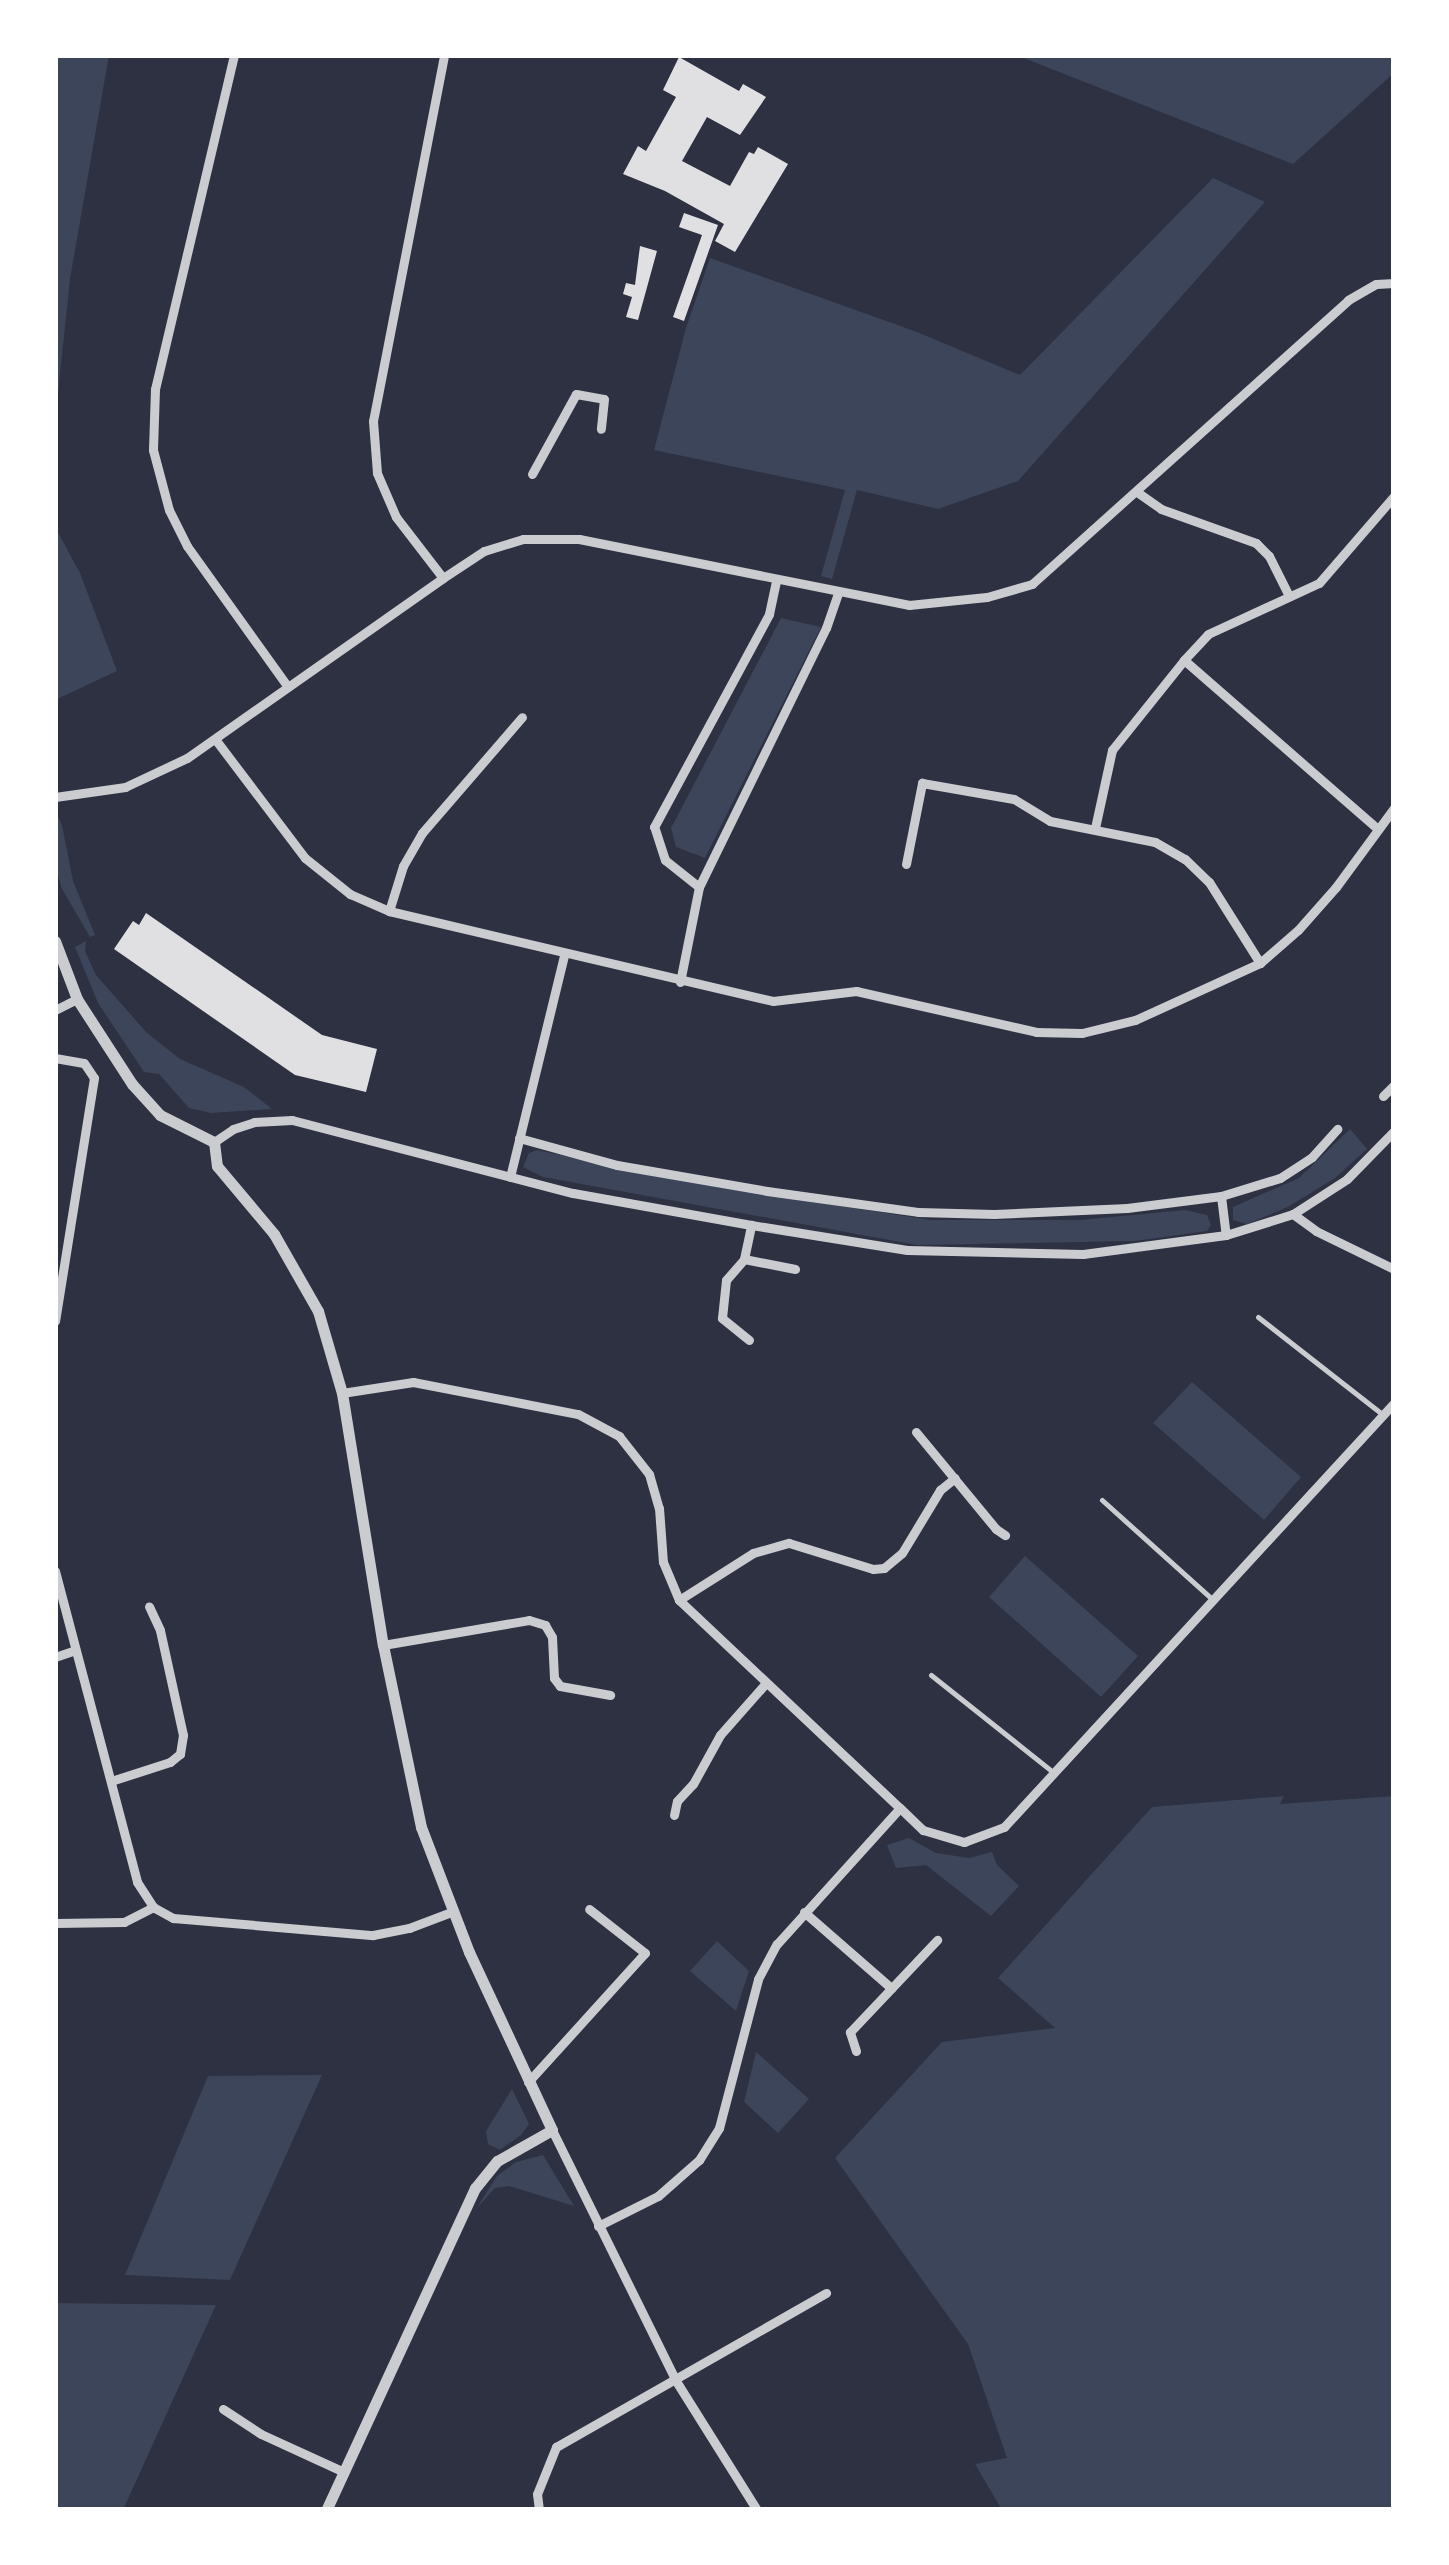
<!DOCTYPE html>
<style>
body{margin:0}
#map{position:relative;width:1449px;height:2565px;overflow:hidden;background:#2d3142;font-family:Cabin,sans-serif}
div>[style]{position:absolute}
[style*='--x']{left:calc(var(--x)*1px);top:calc(var(--y)*1px);width:calc(var(--w)*1px);rotate:calc(var(--a)*1deg)}
.green>*{inset:0;background:#3c4559}
.building>*{inset:0;background:#e0e0e3}
.service>*{height:5px;margin:-2.5px;padding:0 2.5px;transform-origin:2.5px;border-radius:2.5px;background:#caccd0}
.minor>*{height:9px;margin:-4.5px;padding:0 4.5px;transform-origin:4.5px;border-radius:4.5px;background:#caccd0}
.tertiary>*{height:11px;margin:-5.5px;padding:0 5.5px;transform-origin:5.5px;border-radius:5.5px;background:#caccd0}
span{translate:-50% -50%;white-space:nowrap;text-align:center;line-height:1.15;-webkit-text-stroke:8px #fff;paint-order:stroke}
.frame{position:absolute;inset:0;border:58px solid #fff;pointer-events:none}
</style>
<div id="map">
<div class="green">
<div style="clip-path:polygon(55px 55px,109px 55px,70px 279px,55px 422px)"></div>
<div style="clip-path:polygon(1016px 55px,1394px 55px,1394px 73px,1293px 164px)"></div>
<div style="clip-path:polygon(1213px 178px,1265px 202px,1018px 481px,938px 509px,857px 490px,832px 579px,821px 576px,845px 490px,654px 450px,686px 328px,710px 258px,917px 332px,1020px 375px)"></div>
<div style="clip-path:polygon(55px 527px,80px 573px,117px 671px,55px 700px,55px 730px)"></div>
<div style="clip-path:polygon(781px 618px,821px 627px,705px 858px,676px 847px,671px 828px)"></div>
<div style="clip-path:polygon(55px 810px,62px 825px,73px 881px,95px 935px,90px 937px,62px 889px,55px 865px)"></div>
<div style="clip-path:polygon(86px 941px,85px 951px,96px 975px,146px 1032px,180px 1059px,244px 1087px,272px 1109px,211px 1113px,189px 1108px,159px 1074px,144px 1072px,98px 1003px,75px 947px)"></div>
<div style="clip-path:polygon(1350px 1129px,1367px 1149px,1335px 1178px,1288px 1207px,1247px 1224px,1233px 1220px,1233px 1207px,1299px 1178px)"></div>
<div style="clip-path:polygon(537px 1150px,717px 1187px,931px 1220px,1080px 1220px,1185px 1210px,1207px 1215px,1211px 1225px,1207px 1231px,1135px 1241px,917px 1245px,543px 1177px,523px 1167px,529px 1153px)"></div>
<div style="clip-path:polygon(1192px 1382px,1301px 1477px,1264px 1520px,1153px 1423px)"></div>
<div style="clip-path:polygon(1025px 1556px,1138px 1656px,1101px 1697px,989px 1597px)"></div>
<div style="clip-path:polygon(1284px 1796px,1280px 1804px,1394px 1796px,1394px 2510px,1002px 2510px,975px 2464px,1007px 2458px,968px 2344px,835px 2158px,942px 2042px,1055px 2028px,998px 1978px,1152px 1807px)"></div>
<div style="clip-path:polygon(909px 1838px,936px 1853px,969px 1858px,992px 1852px,997px 1865px,1019px 1886px,991px 1916px,926px 1865px,896px 1868px,887px 1845px)"></div>
<div style="clip-path:polygon(717px 1941px,749px 1971px,736px 2011px,690px 1971px)"></div>
<div style="clip-path:polygon(756px 2052px,809px 2099px,778px 2133px,744px 2102px)"></div>
<div style="clip-path:polygon(322px 2075px,230px 2280px,125px 2275px,208px 2076px)"></div>
<div style="clip-path:polygon(512px 2089px,529px 2124px,521px 2135px,500px 2150px,488px 2144px,486px 2131px)"></div>
<div style="clip-path:polygon(543px 2155px,574px 2206px,509px 2186px,495px 2188px,476px 2209px,497px 2176px,516px 2162px)"></div>
<div style="clip-path:polygon(55px 2303px,216px 2305px,123px 2510px,55px 2510px)"></div>
</div>
<div class="building">
<div style="clip-path:polygon(679px 57px,739px 91px,743px 84px,766px 97px,740px 135px,707px 117px,682px 161px,730px 186px,749px 152px,754px 154px,758px 147px,788px 164px,735px 252px,715px 241px,724px 224px,665px 191px,623px 174px,638px 146px,646px 151px,676px 97px,663px 90px)"></div>
<div style="clip-path:polygon(684px 213px,718px 225px,684px 321px,673px 317px,702px 235px,679px 227px)"></div>
<div style="clip-path:polygon(640px 246px,657px 251px,638px 320px,626px 317px,632px 297px,623px 294px,626px 283px,635px 285px)"></div>
<div style="clip-path:polygon(146px 913px,322px 1035px,377px 1049px,366px 1092px,295px 1075px,114px 949px,133px 921px,139px 925px)"></div>
</div>
<div class="service">
<div style="--x:1258;--y:1317;--w:157;--a:38"></div>
<div style="--x:1102;--y:1500;--w:149;--a:42"></div>
<div style="--x:931;--y:1675;--w:156;--a:38.5"></div>
</div>
<div class="minor">
<div style="--x:234;--y:55;--w:343;--a:103.3"></div>
<div style="--x:155;--y:389;--w:61;--a:91.9"></div>
<div style="--x:153;--y:450;--w:62;--a:75.1"></div>
<div style="--x:169;--y:510;--w:40;--a:63.4"></div>
<div style="--x:187;--y:546;--w:173;--a:54.4"></div>
<div style="--x:532;--y:474;--w:91;--a:-61.2"></div>
<div style="--x:576;--y:394;--w:28;--a:10"></div>
<div style="--x:604;--y:399;--w:30;--a:96"></div>
<div style="--x:1137;--y:492;--w:29;--a:35"></div>
<div style="--x:1161;--y:509;--w:101;--a:19.7"></div>
<div style="--x:1256;--y:543;--w:18;--a:45"></div>
<div style="--x:1269;--y:556;--w:45;--a:63.4"></div>
<div style="--x:443;--y:578;--w:77;--a:-127.6"></div>
<div style="--x:396;--y:517;--w:48;--a:-113.4"></div>
<div style="--x:377;--y:473;--w:52;--a:-94.4"></div>
<div style="--x:373;--y:421;--w:373;--a:-79"></div>
<div style="--x:1184;--y:660;--w:257;--a:41.1"></div>
<div style="--x:215;--y:739;--w:149;--a:52.9"></div>
<div style="--x:305;--y:858;--w:58;--a:38.7"></div>
<div style="--x:350;--y:894;--w:43;--a:23.6"></div>
<div style="--x:389;--y:911;--w:394;--a:13.2"></div>
<div style="--x:773;--y:1001;--w:84;--a:-6.9"></div>
<div style="--x:856;--y:991;--w:185;--a:12.8"></div>
<div style="--x:1036;--y:1032;--w:46;--a:1.2"></div>
<div style="--x:1082;--y:1033;--w:55;--a:-13.8"></div>
<div style="--x:1135;--y:1020;--w:137;--a:-24.5"></div>
<div style="--x:1260;--y:963;--w:50;--a:-41"></div>
<div style="--x:1298;--y:930;--w:57;--a:-48.5"></div>
<div style="--x:1336;--y:887;--w:98;--a:-53.7"></div>
<div style="--x:55;--y:797;--w:71;--a:-8.1"></div>
<div style="--x:125;--y:787;--w:68;--a:-25.1"></div>
<div style="--x:187;--y:758;--w:313;--a:-35.1"></div>
<div style="--x:443;--y:578;--w:49;--a:-33.4"></div>
<div style="--x:484;--y:551;--w:41;--a:-17.1"></div>
<div style="--x:523;--y:539;--w:56;--a:0"></div>
<div style="--x:579;--y:539;--w:337;--a:11.3"></div>
<div style="--x:909;--y:605;--w:78;--a:-5.9"></div>
<div style="--x:987;--y:597;--w:47;--a:-16.1"></div>
<div style="--x:1032;--y:584;--w:425;--a:-41.9"></div>
<div style="--x:1348;--y:300;--w:32;--a:-30"></div>
<div style="--x:1376;--y:284;--w:18;--a:-3"></div>
<div style="--x:1095;--y:828;--w:80;--a:-77.7"></div>
<div style="--x:1112;--y:750;--w:115;--a:-51.3"></div>
<div style="--x:1184;--y:660;--w:35;--a:-47"></div>
<div style="--x:1208;--y:634;--w:122;--a:-24.7"></div>
<div style="--x:1319;--y:583;--w:115;--a:-49.2"></div>
<div style="--x:906;--y:864;--w:83;--a:-78.8"></div>
<div style="--x:922;--y:783;--w:93;--a:9.9"></div>
<div style="--x:1014;--y:799;--w:42;--a:31.4"></div>
<div style="--x:1050;--y:821;--w:107;--a:11.3"></div>
<div style="--x:1155;--y:842;--w:34;--a:30"></div>
<div style="--x:1185;--y:859;--w:33;--a:44"></div>
<div style="--x:1209;--y:882;--w:96;--a:57.8"></div>
<div style="--x:699;--y:887;--w:43;--a:-141.5"></div>
<div style="--x:665;--y:860;--w:35;--a:-108"></div>
<div style="--x:654;--y:827;--w:242;--a:-61.6"></div>
<div style="--x:769;--y:614;--w:34;--a:-78"></div>
<div style="--x:389;--y:911;--w:47;--a:-72.7"></div>
<div style="--x:403;--y:866;--w:38;--a:-60"></div>
<div style="--x:422;--y:833;--w:153;--a:-49.2"></div>
<div style="--x:680;--y:982;--w:97;--a:-78.7"></div>
<div style="--x:699;--y:887;--w:288;--a:-63.9"></div>
<div style="--x:826;--y:628;--w:36;--a:-71"></div>
<div style="--x:55;--y:1010;--w:25;--a:-27"></div>
<div style="--x:55;--y:1058;--w:29;--a:10"></div>
<div style="--x:84;--y:1063;--w:18;--a:56"></div>
<div style="--x:94;--y:1078;--w:246;--a:99.1"></div>
<div style="--x:1383;--y:1096;--w:16;--a:-45"></div>
<div style="--x:519;--y:1138;--w:102;--a:15.4"></div>
<div style="--x:617;--y:1165;--w:152;--a:9.8"></div>
<div style="--x:767;--y:1191;--w:152;--a:7.9"></div>
<div style="--x:918;--y:1212;--w:76;--a:1.5"></div>
<div style="--x:994;--y:1214;--w:133;--a:-2.6"></div>
<div style="--x:1127;--y:1208;--w:95;--a:-7.3"></div>
<div style="--x:1221;--y:1196;--w:62;--a:-17"></div>
<div style="--x:1280;--y:1178;--w:38;--a:-33"></div>
<div style="--x:1312;--y:1157;--w:38;--a:-48"></div>
<div style="--x:214;--y:1142;--w:23;--a:-34"></div>
<div style="--x:233;--y:1129;--w:22;--a:-18"></div>
<div style="--x:254;--y:1122;--w:38;--a:-3"></div>
<div style="--x:292;--y:1120;--w:290;--a:14.6"></div>
<div style="--x:573;--y:1193;--w:181;--a:10.2"></div>
<div style="--x:751;--y:1225;--w:158;--a:9.1"></div>
<div style="--x:907;--y:1250;--w:176;--a:1.3"></div>
<div style="--x:1083;--y:1254;--w:144;--a:-7.6"></div>
<div style="--x:1226;--y:1235;--w:70;--a:-17.4"></div>
<div style="--x:1293;--y:1214;--w:64;--a:-32.9"></div>
<div style="--x:1347;--y:1179;--w:67;--a:-45.6"></div>
<div style="--x:510;--y:1177;--w:228;--a:-76.3"></div>
<div style="--x:1221;--y:1196;--w:39;--a:83"></div>
<div style="--x:1293;--y:1214;--w:29;--a:36"></div>
<div style="--x:1316;--y:1231;--w:87;--a:26"></div>
<div style="--x:744;--y:1259;--w:52;--a:11.1"></div>
<div style="--x:749;--y:1340;--w:35;--a:-141"></div>
<div style="--x:722;--y:1318;--w:38;--a:-84"></div>
<div style="--x:726;--y:1280;--w:28;--a:-49"></div>
<div style="--x:744;--y:1259;--w:35;--a:-78"></div>
<div style="--x:342;--y:1393;--w:72;--a:-8.8"></div>
<div style="--x:413;--y:1382;--w:168;--a:11"></div>
<div style="--x:578;--y:1414;--w:47;--a:28.2"></div>
<div style="--x:619;--y:1436;--w:48;--a:51.7"></div>
<div style="--x:649;--y:1474;--w:35;--a:74"></div>
<div style="--x:659;--y:1508;--w:54;--a:85.8"></div>
<div style="--x:663;--y:1562;--w:41;--a:67.2"></div>
<div style="--x:679;--y:1600;--w:303;--a:43.3"></div>
<div style="--x:916;--y:1432;--w:126;--a:50.5"></div>
<div style="--x:996;--y:1529;--w:11;--a:34"></div>
<div style="--x:55;--y:1571;--w:322;--a:75.2"></div>
<div style="--x:137;--y:1882;--w:30;--a:57"></div>
<div style="--x:679;--y:1600;--w:88;--a:-32.4"></div>
<div style="--x:753;--y:1553;--w:37;--a:-16"></div>
<div style="--x:789;--y:1543;--w:88;--a:17.2"></div>
<div style="--x:873;--y:1569;--w:11;--a:-5"></div>
<div style="--x:884;--y:1568;--w:23;--a:-40"></div>
<div style="--x:902;--y:1553;--w:74;--a:-58.9"></div>
<div style="--x:940;--y:1490;--w:19;--a:-39"></div>
<div style="--x:383;--y:1645;--w:148;--a:-9.7"></div>
<div style="--x:529;--y:1620;--w:17;--a:17"></div>
<div style="--x:545;--y:1625;--w:14;--a:60"></div>
<div style="--x:552;--y:1637;--w:41;--a:87.2"></div>
<div style="--x:554;--y:1678;--w:10;--a:53"></div>
<div style="--x:560;--y:1686;--w:51;--a:10.2"></div>
<div style="--x:55;--y:1657;--w:21;--a:-19"></div>
<div style="--x:111;--y:1781;--w:62;--a:-17.9"></div>
<div style="--x:170;--y:1762;--w:13;--a:-39"></div>
<div style="--x:180;--y:1754;--w:19;--a:-81"></div>
<div style="--x:183;--y:1735;--w:107;--a:-102.4"></div>
<div style="--x:160;--y:1630;--w:26;--a:-115"></div>
<div style="--x:674;--y:1815;--w:14;--a:-78"></div>
<div style="--x:677;--y:1801;--w:23;--a:-47"></div>
<div style="--x:693;--y:1784;--w:56;--a:-61.1"></div>
<div style="--x:720;--y:1735;--w:69;--a:-48.5"></div>
<div style="--x:804;--y:1912;--w:116;--a:41.1"></div>
<div style="--x:55;--y:1923;--w:69;--a:-0.8"></div>
<div style="--x:124;--y:1922;--w:33;--a:-27"></div>
<div style="--x:153;--y:1907;--w:23;--a:29"></div>
<div style="--x:173;--y:1918;--w:201;--a:4.9"></div>
<div style="--x:373;--y:1935;--w:37;--a:-11"></div>
<div style="--x:409;--y:1928;--w:48;--a:-20.7"></div>
<div style="--x:856;--y:2051;--w:20;--a:-108"></div>
<div style="--x:850;--y:2032;--w:127;--a:-46.6"></div>
<div style="--x:528;--y:2082;--w:174;--a:-47.8"></div>
<div style="--x:645;--y:1953;--w:71;--a:-141.8"></div>
<div style="--x:552;--y:2130;--w:280;--a:63.7"></div>
<div style="--x:676;--y:2381;--w:152;--a:57.9"></div>
<div style="--x:598;--y:2226;--w:67;--a:-26.6"></div>
<div style="--x:658;--y:2196;--w:55;--a:-41.3"></div>
<div style="--x:699;--y:2160;--w:38;--a:-58"></div>
<div style="--x:719;--y:2128;--w:154;--a:-75.3"></div>
<div style="--x:758;--y:1979;--w:40;--a:-62"></div>
<div style="--x:777;--y:1944;--w:183;--a:-47.9"></div>
<div style="--x:900;--y:1808;--w:32;--a:44"></div>
<div style="--x:923;--y:1830;--w:43;--a:16.3"></div>
<div style="--x:964;--y:1842;--w:43;--a:-20.6"></div>
<div style="--x:1004;--y:1827;--w:576;--a:-47.39"></div>
<div style="--x:223;--y:2409;--w:45;--a:33.3"></div>
<div style="--x:261;--y:2434;--w:91;--a:24.6"></div>
<div style="--x:539;--y:2510;--w:16;--a:-97"></div>
<div style="--x:537;--y:2494;--w:51;--a:-68"></div>
<div style="--x:556;--y:2447;--w:311;--a:-29.7"></div>
</div>
<div class="tertiary">
<div style="--x:55;--y:941;--w:62;--a:69.2"></div>
<div style="--x:77;--y:999;--w:101;--a:57.1"></div>
<div style="--x:132;--y:1084;--w:42;--a:47.9"></div>
<div style="--x:160;--y:1115;--w:60;--a:26.6"></div>
<div style="--x:214;--y:1142;--w:24;--a:83"></div>
<div style="--x:217;--y:1166;--w:89;--a:50"></div>
<div style="--x:274;--y:1234;--w:89;--a:60.3"></div>
<div style="--x:318;--y:1311;--w:85;--a:73.7"></div>
<div style="--x:342;--y:1393;--w:255;--a:80.8"></div>
<div style="--x:383;--y:1645;--w:186;--a:78.2"></div>
<div style="--x:421;--y:1827;--w:134;--a:69"></div>
<div style="--x:469;--y:1952;--w:196;--a:65"></div>
<div style="--x:552;--y:2130;--w:63;--a:150.6"></div>
<div style="--x:497;--y:2161;--w:35;--a:129"></div>
<div style="--x:475;--y:2188;--w:355;--a:114.8"></div>
</div>
<div class="frame"></div>
</div>
